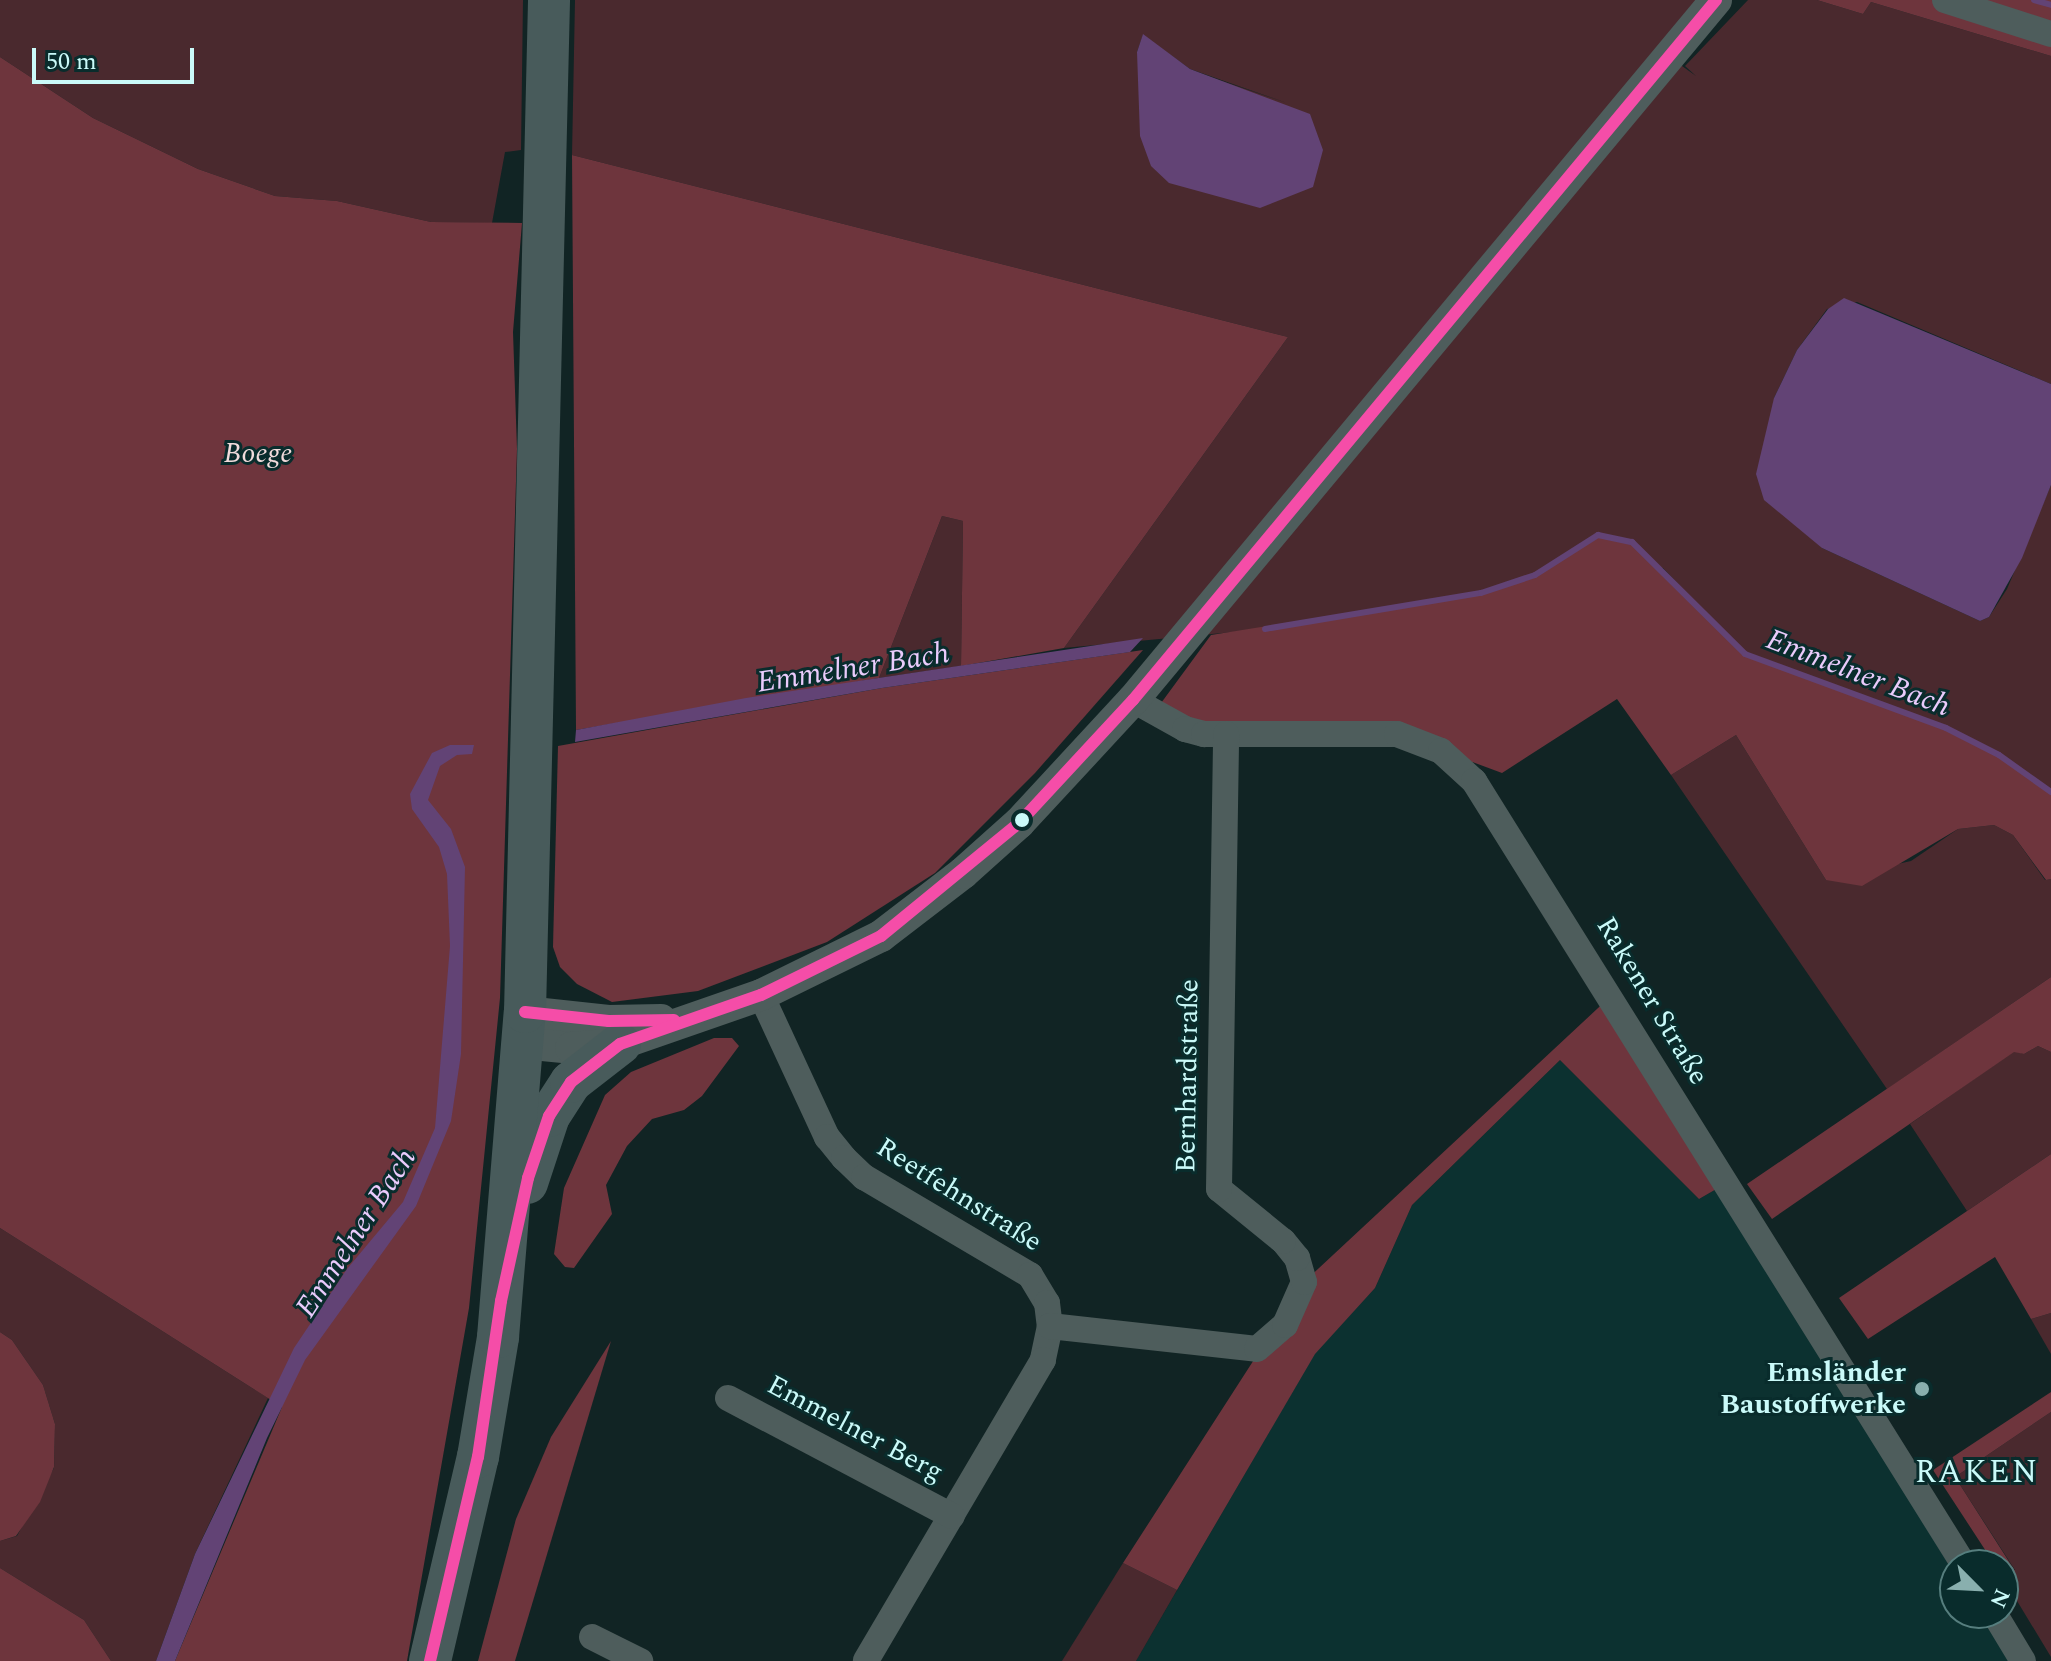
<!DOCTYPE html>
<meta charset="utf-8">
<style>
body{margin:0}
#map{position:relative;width:2051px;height:1661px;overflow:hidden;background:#112424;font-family:Spectral,serif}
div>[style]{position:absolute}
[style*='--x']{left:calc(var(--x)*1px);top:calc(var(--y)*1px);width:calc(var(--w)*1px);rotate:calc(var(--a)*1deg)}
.built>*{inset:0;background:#0c3130}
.green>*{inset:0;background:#4a292e}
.forest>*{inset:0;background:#6e353d}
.water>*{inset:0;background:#624375}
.stream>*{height:6px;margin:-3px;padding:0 3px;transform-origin:3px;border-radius:3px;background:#624375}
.minor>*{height:26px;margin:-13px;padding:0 13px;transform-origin:13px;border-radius:13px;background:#4e5d5c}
.tertiary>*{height:32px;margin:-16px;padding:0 16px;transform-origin:16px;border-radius:16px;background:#4e5d5c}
.primary>*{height:42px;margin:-21px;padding:0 21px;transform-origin:21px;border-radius:21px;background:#485b5b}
.bus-1>*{height:12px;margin:-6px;padding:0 6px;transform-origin:6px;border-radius:6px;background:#f54da8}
.dots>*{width:22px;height:22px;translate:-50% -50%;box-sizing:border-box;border:4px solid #092c2c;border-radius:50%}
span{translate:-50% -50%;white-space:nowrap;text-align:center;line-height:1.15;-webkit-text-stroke:6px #092c2c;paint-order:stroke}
.park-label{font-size:28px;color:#f2dbdc;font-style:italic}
.street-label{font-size:28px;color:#cafaf9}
.poi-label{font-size:28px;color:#cafaf9;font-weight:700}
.right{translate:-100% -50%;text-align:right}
.water-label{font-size:30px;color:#eacbfc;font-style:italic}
.quarter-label{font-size:32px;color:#cafaf9;letter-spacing:2px}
.north{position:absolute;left:1939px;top:1549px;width:80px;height:80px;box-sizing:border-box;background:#092c2c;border:2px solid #567e7e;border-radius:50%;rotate:114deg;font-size:22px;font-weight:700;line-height:32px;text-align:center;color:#cafaf9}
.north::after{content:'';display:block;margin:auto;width:28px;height:36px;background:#89afae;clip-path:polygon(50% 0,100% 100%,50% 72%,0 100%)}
.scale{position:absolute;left:32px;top:48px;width:162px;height:36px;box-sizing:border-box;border:4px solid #cafaf9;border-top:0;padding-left:10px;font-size:24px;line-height:28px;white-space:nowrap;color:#cafaf9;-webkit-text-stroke:6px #092c2c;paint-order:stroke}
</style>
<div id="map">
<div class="built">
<div style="clip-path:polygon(1560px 1060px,1699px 1199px,1725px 1184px,1955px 1565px,1955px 1613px,1994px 1613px,2023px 1661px,1136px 1661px,1315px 1353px,1375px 1288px,1412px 1205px)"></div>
</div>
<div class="green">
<div style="clip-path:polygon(0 0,523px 0,521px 150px,505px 152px,492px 223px,431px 222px,337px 201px,275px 196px,198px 169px,93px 118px,0 57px)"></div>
<div style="clip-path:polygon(evenodd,575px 0,1697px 0,1682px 66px,1696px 76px,1685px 66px,1748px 0,1817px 0,1863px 14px,1871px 2px,2051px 56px,2051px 384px,1857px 302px,1827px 309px,1797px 350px,1774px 398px,1822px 548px,1980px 621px,1989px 617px,2007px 589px,2051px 485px,2051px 792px,1999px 755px,1946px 728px,1745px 654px,1663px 568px,1567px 552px,1535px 575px,1481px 593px,1265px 629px,1064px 648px,1288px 337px,572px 155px,575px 0,1143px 35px,1190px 69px,1287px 103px,1137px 52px,1143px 35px)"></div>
<div style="clip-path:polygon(942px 516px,963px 521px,961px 666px,879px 678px)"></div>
<div style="clip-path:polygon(1736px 735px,1826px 880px,1911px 861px,1958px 829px,1994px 825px,2013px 835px,2045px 880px,2051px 879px,2051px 977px,1887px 1089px,1671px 775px)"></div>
<div style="clip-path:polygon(2038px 1046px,2051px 1052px,2051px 1154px,1967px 1211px,1910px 1124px,2014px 1051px,2024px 1054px)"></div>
<div style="clip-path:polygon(0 1228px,268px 1398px,195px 1554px,156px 1661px,111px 1661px,84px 1620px,0 1568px,0 1541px,17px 1536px,54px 1468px,55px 1424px,43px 1385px,12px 1340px,0 1332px)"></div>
<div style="clip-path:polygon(2051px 1313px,2051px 1354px,2031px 1319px)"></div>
<div style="clip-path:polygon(2051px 1412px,2051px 1657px,2005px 1581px,2015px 1570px,1955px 1477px)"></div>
<div style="clip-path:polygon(1123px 1563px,1177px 1590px,1136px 1661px,1062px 1661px)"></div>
</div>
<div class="forest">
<div style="clip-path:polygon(1817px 0,2051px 0,2051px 56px,1871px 2px,1863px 14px)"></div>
<div style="clip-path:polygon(0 57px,93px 118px,198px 169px,275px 196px,337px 201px,431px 222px,522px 223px,513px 332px,517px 449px,500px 998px,469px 1308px,407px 1661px,175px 1661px,282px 1407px,0 1228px)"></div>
<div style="clip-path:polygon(572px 155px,1288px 337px,1064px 648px,961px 666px,963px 521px,942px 516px,879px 678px,576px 730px)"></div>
<div style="clip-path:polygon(1598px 535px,1633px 542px,1745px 654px,1946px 728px,1999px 755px,2051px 792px,2051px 879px,2046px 880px,2013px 835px,1994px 825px,1958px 829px,1862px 886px,1826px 880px,1736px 735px,1671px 775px,1617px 699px,1502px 773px,1397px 734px,1226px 734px,1153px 714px,1211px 635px,1481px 592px,1535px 575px)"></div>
<div style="clip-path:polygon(1143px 650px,1035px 773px,935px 873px,827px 942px,698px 991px,612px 1002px,577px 984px,560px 967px,553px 947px,558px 746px,882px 688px)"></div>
<div style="clip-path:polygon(2051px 977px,2051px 1052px,2038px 1046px,2024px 1054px,2014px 1052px,1772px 1219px,1747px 1184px)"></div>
<div style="clip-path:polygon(1612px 995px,1725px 1184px,1699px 1199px,1560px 1060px,1412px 1205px,1375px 1288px,1315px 1354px,1177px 1590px,1123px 1563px,1304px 1282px)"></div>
<div style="clip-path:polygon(714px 1038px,732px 1038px,739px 1046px,702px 1096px,684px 1110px,652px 1119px,627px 1146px,606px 1185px,612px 1214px,574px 1268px,565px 1267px,554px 1254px,564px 1188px,605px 1095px,631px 1072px)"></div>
<div style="clip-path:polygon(2051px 1154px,2051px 1313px,2031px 1319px,1995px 1257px,1868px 1339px,1839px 1298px)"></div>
<div style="clip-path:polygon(0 1332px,12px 1340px,43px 1385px,55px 1424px,54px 1467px,40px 1502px,16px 1536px,0 1541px)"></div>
<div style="clip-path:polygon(611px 1341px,515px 1661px,478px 1661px,516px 1519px,551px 1437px)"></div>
<div style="clip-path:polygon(2051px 1392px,2051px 1412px,1955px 1477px,2015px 1571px,2005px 1581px,2003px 1565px,1995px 1565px,1933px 1470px)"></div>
<div style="clip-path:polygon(0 1568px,84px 1620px,111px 1661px,0 1661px)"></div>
</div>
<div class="water">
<div style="clip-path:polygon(1143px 34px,1190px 69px,1310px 114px,1323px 150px,1313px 187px,1260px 208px,1169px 183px,1151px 166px,1140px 136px,1137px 52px)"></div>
<div style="clip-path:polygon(1844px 298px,2051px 384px,2051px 485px,2022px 558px,1989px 617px,1980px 621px,1822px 548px,1764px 500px,1756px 474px,1774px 398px,1797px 350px,1828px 309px)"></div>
<div style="clip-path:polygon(1143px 638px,1130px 652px,882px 688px,575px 742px,576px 730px,746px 698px)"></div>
<div style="clip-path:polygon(450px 745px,474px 745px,472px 754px,457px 755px,440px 766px,428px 800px,451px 829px,465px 867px,461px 1054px,451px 1121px,416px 1206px,305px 1360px,267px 1438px,175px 1661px,156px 1661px,195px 1554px,294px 1348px,347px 1269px,403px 1202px,435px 1128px,450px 946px,447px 874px,439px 847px,412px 809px,410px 794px,432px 753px)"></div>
</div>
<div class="stream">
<div style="--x:2034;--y:0;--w:18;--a:16"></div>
<div style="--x:1265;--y:629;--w:219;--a:-9.5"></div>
<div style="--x:1481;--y:593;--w:57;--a:-18.4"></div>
<div style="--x:1535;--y:575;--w:75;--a:-32.4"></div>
<div style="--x:1598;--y:535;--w:35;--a:12"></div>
<div style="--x:1632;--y:542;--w:159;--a:44.7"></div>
<div style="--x:1745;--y:654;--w:214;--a:20.2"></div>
<div style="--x:1946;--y:728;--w:59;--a:27"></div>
<div style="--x:1999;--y:755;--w:64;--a:35.4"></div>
</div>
<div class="minor">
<div style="--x:1945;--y:0;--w:111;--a:17.8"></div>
<div style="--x:1133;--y:700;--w:60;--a:29.1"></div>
<div style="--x:1185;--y:729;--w:20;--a:15"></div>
<div style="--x:1204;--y:734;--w:193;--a:0"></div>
<div style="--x:1397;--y:734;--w:47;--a:21.1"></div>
<div style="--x:1441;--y:751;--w:45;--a:42.3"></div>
<div style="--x:1474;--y:781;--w:925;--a:57.99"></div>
<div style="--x:761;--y:995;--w:157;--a:65.1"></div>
<div style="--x:827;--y:1137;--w:27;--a:51"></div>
<div style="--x:844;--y:1158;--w:28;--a:44"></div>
<div style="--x:864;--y:1177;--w:193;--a:30.6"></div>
<div style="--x:1030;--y:1275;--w:33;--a:59"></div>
<div style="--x:1047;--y:1303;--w:23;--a:83"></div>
<div style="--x:1050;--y:1326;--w:35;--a:102"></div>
<div style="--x:1043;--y:1360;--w:349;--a:120.5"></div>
<div style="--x:1050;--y:1326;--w:208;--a:6.3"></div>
<div style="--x:1257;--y:1349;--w:37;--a:-41"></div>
<div style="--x:1285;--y:1325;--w:47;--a:-66.2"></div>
<div style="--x:1304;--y:1282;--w:25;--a:-106"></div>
<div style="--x:1297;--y:1258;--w:22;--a:-129"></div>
<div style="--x:1283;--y:1241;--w:82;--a:-140.9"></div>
<div style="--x:1219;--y:1189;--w:455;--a:-89.1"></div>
<div style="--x:728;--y:1398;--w:253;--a:27.8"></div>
<div style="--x:1994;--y:1613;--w:56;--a:58.9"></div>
<div style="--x:592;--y:1637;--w:54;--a:26.6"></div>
</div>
<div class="tertiary">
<div style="--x:525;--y:1012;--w:84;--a:6.1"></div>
<div style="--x:609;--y:1021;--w:52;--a:-1.1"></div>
<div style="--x:522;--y:1043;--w:49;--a:5.8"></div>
<div style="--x:571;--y:1048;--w:49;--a:-4.7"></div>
<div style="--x:620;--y:1044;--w:149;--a:-19.2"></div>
<div style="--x:761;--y:995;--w:134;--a:-26.2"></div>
<div style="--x:881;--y:936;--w:103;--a:-37.5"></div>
<div style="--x:963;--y:873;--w:75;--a:-41.8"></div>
<div style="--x:1019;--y:823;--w:168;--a:-47.2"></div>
<div style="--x:1133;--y:700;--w:911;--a:-50.21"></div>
</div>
<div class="primary">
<div style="--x:527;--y:1183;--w:71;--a:-71.8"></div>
<div style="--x:549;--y:1116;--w:40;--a:-57.1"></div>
<div style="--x:571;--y:1082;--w:62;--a:-37.8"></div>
<div style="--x:430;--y:1661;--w:210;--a:-76.8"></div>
<div style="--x:478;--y:1457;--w:122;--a:-80.5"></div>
<div style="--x:498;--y:1337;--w:326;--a:-85.3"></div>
<div style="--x:525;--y:1012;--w:1012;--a:-88.64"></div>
</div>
<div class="bus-1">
<div style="--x:525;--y:1012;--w:84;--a:6.1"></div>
<div style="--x:609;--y:1021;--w:65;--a:-0.9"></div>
<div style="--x:430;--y:1661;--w:210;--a:-76.8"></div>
<div style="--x:478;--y:1457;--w:158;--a:-81.6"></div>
<div style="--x:501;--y:1301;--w:126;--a:-77.6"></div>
<div style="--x:528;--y:1178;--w:65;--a:-71.3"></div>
<div style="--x:549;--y:1116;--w:40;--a:-57.1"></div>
<div style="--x:571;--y:1082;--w:62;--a:-37.8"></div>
<div style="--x:620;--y:1044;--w:149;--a:-19.2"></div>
<div style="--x:761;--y:995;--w:134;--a:-26.2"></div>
<div style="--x:881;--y:936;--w:178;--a:-39.3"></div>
<div style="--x:1019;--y:823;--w:168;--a:-47.2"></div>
<div style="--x:1133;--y:700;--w:911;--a:-50.21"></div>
</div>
<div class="dots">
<div style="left:1022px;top:820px;background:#cafaf9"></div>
<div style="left:1922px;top:1389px;background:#89afae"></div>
</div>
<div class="park-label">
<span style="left:258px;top:454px">Boege</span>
</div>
<div class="street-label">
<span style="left:1652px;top:1001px;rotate:59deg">Rakener Straße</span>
<span style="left:1188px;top:1076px;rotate:-89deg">Bernhardstraße</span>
<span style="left:959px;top:1195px;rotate:32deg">Reetfehnstraße</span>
<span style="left:855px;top:1429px;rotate:28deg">Emmelner Berg</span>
</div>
<div class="poi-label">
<span class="right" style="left:1906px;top:1389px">Emsländer<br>Baustoffwerke</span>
</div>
<div class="water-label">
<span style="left:853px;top:668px;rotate:-9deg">Emmelner Bach</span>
<span style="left:1858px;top:673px;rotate:21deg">Emmelner Bach</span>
<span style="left:356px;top:1233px;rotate:-57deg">Emmelner Bach</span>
</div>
<div class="quarter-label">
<span style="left:1977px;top:1473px">RAKEN</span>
</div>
<div class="north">N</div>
<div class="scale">50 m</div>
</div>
